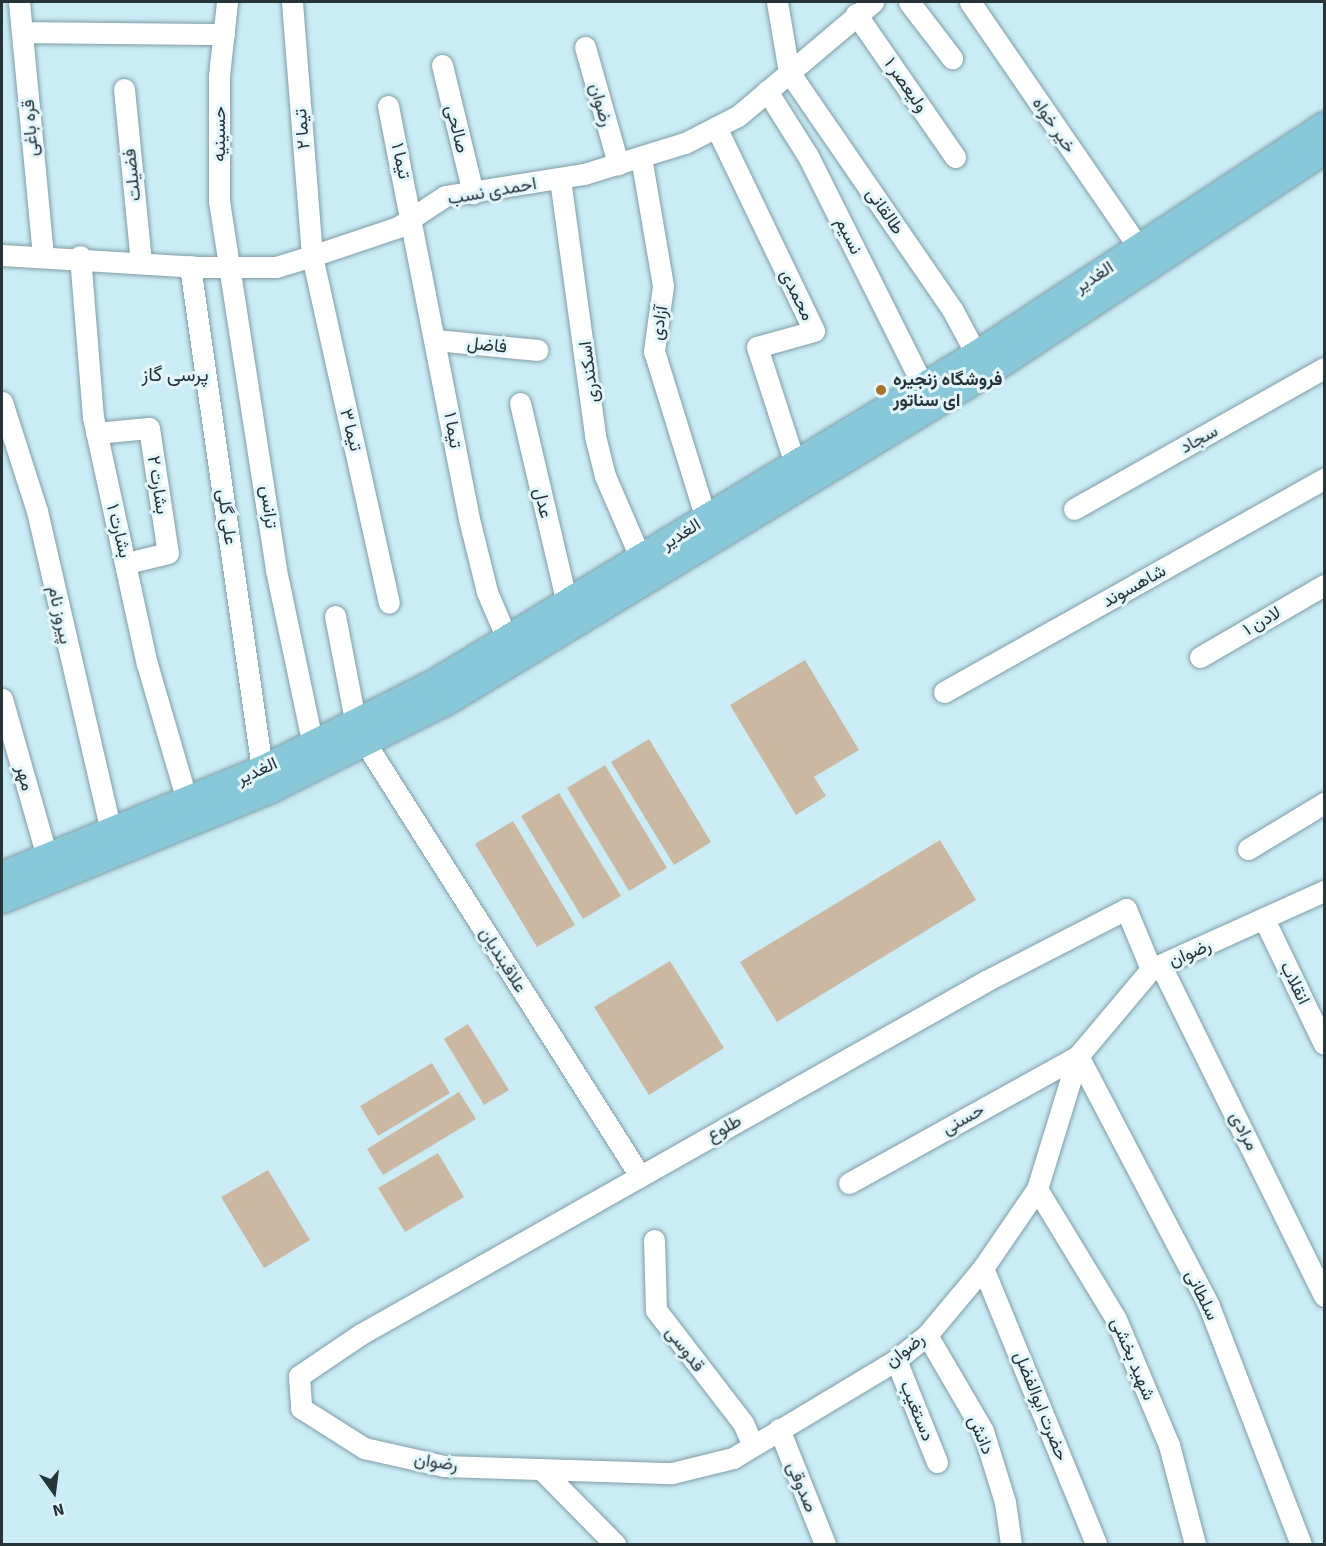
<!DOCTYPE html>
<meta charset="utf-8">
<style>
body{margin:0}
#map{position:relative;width:1326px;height:1546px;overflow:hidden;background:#cbecf5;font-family:Signika,Vazirmatn,sans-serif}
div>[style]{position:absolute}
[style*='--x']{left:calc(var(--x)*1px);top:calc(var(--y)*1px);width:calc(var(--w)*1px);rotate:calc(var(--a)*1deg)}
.building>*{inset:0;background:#cbb8a3}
.roads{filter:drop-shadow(0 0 2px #7f9da6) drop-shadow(0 0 2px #7f9da6)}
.minor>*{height:21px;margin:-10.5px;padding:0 10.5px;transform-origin:10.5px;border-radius:10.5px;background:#fff}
.major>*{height:27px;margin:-13.5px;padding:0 13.5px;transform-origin:13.5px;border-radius:13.5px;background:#88c8d8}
.dots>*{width:16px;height:16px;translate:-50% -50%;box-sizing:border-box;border:3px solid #e3f6fc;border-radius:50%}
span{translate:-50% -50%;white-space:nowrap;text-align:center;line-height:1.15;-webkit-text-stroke:6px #e3f6fc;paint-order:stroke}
.street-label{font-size:18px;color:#263337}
.poi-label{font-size:18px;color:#263337;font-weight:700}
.left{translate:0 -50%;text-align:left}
.neighbourhood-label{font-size:20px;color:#263337}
.frame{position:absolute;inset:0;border:3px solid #263337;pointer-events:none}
.north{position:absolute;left:24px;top:1462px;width:60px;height:60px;-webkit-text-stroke:4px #e3f6fc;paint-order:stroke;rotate:166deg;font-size:16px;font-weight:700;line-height:24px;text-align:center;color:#263337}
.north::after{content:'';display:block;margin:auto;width:21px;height:27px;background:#263337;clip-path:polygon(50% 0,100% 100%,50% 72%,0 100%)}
</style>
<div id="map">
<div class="building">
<div style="clip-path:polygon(805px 660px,859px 750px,814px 777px,826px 796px,796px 815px,730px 705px)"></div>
<div style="clip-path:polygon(649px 739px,711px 842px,674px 865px,611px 762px)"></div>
<div style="clip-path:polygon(605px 765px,667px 868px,629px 891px,567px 788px)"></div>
<div style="clip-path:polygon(559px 793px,621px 896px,583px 919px,521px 816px)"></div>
<div style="clip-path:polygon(513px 821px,575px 925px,537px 947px,475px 844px)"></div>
<div style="clip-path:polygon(940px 840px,976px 900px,777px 1022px,740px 962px)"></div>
<div style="clip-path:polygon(670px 961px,724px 1048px,649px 1095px,594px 1007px)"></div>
<div style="clip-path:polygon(468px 1024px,509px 1090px,484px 1105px,444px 1039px)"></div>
<div style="clip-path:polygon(432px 1063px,450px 1093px,378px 1136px,360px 1106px)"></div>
<div style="clip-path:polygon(459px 1092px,476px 1119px,383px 1175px,367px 1149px)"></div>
<div style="clip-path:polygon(438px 1153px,464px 1197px,405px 1232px,378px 1188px)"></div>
<div style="clip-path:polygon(268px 1170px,310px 1240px,264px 1268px,221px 1197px)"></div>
</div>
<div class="roads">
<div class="minor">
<div style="--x:19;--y:2;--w:254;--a:84.6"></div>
<div style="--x:227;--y:2;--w:74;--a:96.2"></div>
<div style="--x:219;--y:76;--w:125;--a:90"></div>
<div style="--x:219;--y:201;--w:373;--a:81.2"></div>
<div style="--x:276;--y:570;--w:179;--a:78.1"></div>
<div style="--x:292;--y:2;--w:255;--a:85.5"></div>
<div style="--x:312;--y:256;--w:355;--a:77.5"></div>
<div style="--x:777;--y:2;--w:71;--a:80.3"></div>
<div style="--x:789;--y:72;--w:288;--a:55.5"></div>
<div style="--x:952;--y:309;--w:51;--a:61.9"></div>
<div style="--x:909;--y:2;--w:71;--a:52.5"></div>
<div style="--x:970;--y:2;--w:298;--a:55.5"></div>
<div style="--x:856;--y:14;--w:174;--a:55.3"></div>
<div style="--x:24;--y:32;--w:200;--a:0.6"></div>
<div style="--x:585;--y:47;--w:122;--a:74.2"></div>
<div style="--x:442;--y:65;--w:132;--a:76.4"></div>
<div style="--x:124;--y:89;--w:173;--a:84.4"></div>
<div style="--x:767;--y:91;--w:77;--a:57.8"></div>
<div style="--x:808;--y:156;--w:257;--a:63.4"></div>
<div style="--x:388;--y:106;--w:421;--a:78.9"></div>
<div style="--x:469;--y:519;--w:75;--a:76.1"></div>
<div style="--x:487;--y:592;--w:51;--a:66.9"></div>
<div style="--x:716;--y:127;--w:226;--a:64.3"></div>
<div style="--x:814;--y:331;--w:59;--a:164.3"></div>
<div style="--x:757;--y:347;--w:123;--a:72"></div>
<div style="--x:641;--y:157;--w:131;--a:80.3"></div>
<div style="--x:663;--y:286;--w:66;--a:97.9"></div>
<div style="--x:654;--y:351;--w:176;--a:72.8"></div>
<div style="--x:560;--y:179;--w:259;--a:82.2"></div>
<div style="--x:595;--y:436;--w:41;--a:76"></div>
<div style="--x:605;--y:476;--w:90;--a:66.6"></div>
<div style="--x:2;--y:255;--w:197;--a:3.5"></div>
<div style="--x:199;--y:267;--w:77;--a:0"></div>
<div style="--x:276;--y:267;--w:38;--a:-17"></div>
<div style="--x:312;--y:256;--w:91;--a:-18.6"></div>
<div style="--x:398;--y:227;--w:56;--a:-33.4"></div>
<div style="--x:445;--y:196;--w:141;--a:-9"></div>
<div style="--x:584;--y:174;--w:106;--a:-17.1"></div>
<div style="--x:685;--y:143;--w:59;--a:-27"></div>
<div style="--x:738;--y:116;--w:177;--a:-40.2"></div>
<div style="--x:80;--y:256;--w:162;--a:85.4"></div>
<div style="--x:93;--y:417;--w:253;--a:77.7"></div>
<div style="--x:147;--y:664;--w:143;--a:73.7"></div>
<div style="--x:190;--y:266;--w:508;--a:81.85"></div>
<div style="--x:436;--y:340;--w:102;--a:5.6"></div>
<div style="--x:2;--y:402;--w:114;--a:72.2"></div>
<div style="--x:37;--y:511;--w:328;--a:77"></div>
<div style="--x:520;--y:403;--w:205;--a:76.8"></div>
<div style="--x:96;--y:433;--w:53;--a:-5.4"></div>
<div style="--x:149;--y:428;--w:126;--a:81.4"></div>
<div style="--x:168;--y:553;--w:42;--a:166.3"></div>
<div style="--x:1074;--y:509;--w:287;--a:-29.4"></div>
<div style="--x:335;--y:616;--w:111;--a:79.1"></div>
<div style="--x:1200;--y:657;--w:143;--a:-30.1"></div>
<div style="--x:944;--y:692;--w:436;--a:-29.3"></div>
<div style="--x:2;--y:699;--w:164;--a:74.1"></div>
<div style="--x:366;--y:744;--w:512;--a:57.61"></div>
<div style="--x:1248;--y:849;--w:89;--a:-31.2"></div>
<div style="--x:1265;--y:921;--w:136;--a:64.4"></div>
<div style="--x:1161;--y:966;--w:368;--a:63.7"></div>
<div style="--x:1151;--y:969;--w:65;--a:-112.6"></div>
<div style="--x:1126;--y:909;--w:157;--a:152.8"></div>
<div style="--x:986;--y:981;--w:718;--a:150.54"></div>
<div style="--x:361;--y:1334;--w:75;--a:145.9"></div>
<div style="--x:299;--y:1376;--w:32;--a:86"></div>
<div style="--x:301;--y:1408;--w:75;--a:32.4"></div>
<div style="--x:364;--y:1448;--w:82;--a:12.7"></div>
<div style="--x:444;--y:1466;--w:228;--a:1.8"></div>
<div style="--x:672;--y:1473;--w:63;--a:-13.8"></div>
<div style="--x:733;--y:1458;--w:190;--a:-31"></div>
<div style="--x:896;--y:1360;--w:40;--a:-39"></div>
<div style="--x:927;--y:1335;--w:87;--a:-50.1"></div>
<div style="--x:983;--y:1268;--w:96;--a:-55.6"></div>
<div style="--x:1037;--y:1189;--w:139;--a:-72.9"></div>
<div style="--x:1078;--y:1056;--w:114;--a:-50"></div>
<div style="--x:1151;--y:969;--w:190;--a:-24.3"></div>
<div style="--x:849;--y:1183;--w:262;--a:-29"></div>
<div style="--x:1078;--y:1056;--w:282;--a:62.3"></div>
<div style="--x:1209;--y:1306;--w:255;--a:68.9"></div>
<div style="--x:1037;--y:1189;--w:152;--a:58.7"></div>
<div style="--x:1116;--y:1319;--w:137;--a:67.2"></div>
<div style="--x:1169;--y:1445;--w:102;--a:75.3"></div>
<div style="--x:654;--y:1240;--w:70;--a:88.4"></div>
<div style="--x:656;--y:1310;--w:143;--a:52.4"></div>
<div style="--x:743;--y:1423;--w:24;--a:66"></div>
<div style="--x:983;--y:1268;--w:298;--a:67.7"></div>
<div style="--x:927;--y:1335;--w:111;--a:59.7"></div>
<div style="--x:983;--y:1431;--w:74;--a:72.8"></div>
<div style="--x:1005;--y:1502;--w:42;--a:81.9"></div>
<div style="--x:896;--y:1360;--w:110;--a:68.1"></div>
<div style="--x:779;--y:1429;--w:124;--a:68.2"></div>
<div style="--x:543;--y:1471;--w:103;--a:45.4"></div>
</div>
<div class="major">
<div style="--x:2;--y:875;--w:281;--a:-22.2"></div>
<div style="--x:262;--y:769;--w:194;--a:-26.7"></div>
<div style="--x:435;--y:682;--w:633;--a:-31.23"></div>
<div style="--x:976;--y:354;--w:417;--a:-33.3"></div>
<div style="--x:2;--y:899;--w:290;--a:-22.3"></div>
<div style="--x:270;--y:789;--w:197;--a:-26.6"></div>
<div style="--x:446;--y:701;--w:633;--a:-31.31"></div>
<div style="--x:987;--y:372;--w:404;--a:-33.4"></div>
</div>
</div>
<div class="dots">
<div style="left:881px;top:390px;background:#a7712c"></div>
</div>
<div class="street-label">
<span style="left:906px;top:85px;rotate:55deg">ولیعصر ۱</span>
<span style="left:601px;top:105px;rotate:74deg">رضوان</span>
<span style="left:1054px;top:125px;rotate:56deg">خیر خواه</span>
<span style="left:30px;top:128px;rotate:-94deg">قره باغی</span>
<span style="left:302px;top:129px;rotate:-95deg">تیما ۲</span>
<span style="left:457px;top:129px;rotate:76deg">صالحی</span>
<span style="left:219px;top:134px;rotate:-90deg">حسینیه</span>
<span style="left:401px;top:161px;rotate:77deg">۱ تیما</span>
<span style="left:132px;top:175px;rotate:-96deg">فضیلت</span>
<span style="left:492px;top:191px;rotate:-10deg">احمدی نسب</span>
<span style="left:885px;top:211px;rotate:55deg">طالقانی</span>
<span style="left:849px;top:236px;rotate:64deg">نسیم</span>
<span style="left:1094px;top:277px;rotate:-33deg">الغدیر</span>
<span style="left:797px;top:295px;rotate:64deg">محمدی</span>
<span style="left:659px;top:323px;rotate:-81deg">آزادی</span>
<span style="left:487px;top:345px;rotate:6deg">فاضل</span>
<span style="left:589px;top:372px;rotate:-97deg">اسکندری</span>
<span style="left:351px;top:430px;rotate:75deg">تیما ۳</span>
<span style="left:453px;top:430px;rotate:80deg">تیما ۱</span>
<span style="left:1199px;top:439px;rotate:-29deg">سجاد</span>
<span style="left:158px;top:485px;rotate:81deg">بشارت ۲</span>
<span style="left:543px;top:503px;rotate:77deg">عدل</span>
<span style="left:269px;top:507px;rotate:83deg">ترانس</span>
<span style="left:227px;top:517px;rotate:82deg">علی گلی</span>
<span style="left:119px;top:531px;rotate:76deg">بشارت ۱</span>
<span style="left:681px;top:534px;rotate:-32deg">الغدیر</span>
<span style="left:1134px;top:586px;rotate:-29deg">شاهسوند</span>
<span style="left:60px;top:615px;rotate:78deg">پیروز نام</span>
<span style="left:1262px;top:621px;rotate:-30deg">لادن ۱</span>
<span style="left:257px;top:771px;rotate:-24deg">الغدیر</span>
<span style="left:25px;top:778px;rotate:75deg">مهر</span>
<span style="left:1190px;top:953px;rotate:-23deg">رضوان</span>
<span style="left:503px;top:960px;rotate:58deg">علاقبندیان</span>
<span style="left:1295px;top:983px;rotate:64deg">انقلاب</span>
<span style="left:963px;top:1119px;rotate:-29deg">حسنی</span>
<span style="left:724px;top:1128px;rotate:-29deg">طلوع</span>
<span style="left:1244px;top:1131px;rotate:63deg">مرادی</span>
<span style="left:1202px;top:1295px;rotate:64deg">سلطانی</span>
<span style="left:685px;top:1349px;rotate:53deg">قدوسی</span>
<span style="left:905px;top:1350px;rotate:-38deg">رضوان</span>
<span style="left:1133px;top:1359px;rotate:67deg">شهید بخشی</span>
<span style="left:1041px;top:1406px;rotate:68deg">حضرت ابوالفضل</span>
<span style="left:917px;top:1411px;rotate:68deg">دستغیب</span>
<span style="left:981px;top:1435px;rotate:67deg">دانش</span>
<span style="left:436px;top:1462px;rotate:8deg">رضوان</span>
<span style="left:802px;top:1487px;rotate:68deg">صدوقی</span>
</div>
<div class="poi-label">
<span class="left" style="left:893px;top:390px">فروشگاه زنجیره<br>ای سناتور</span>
</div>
<div class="neighbourhood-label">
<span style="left:175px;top:374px">پرسی گاز</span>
</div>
<div class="frame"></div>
<div class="north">N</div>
</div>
